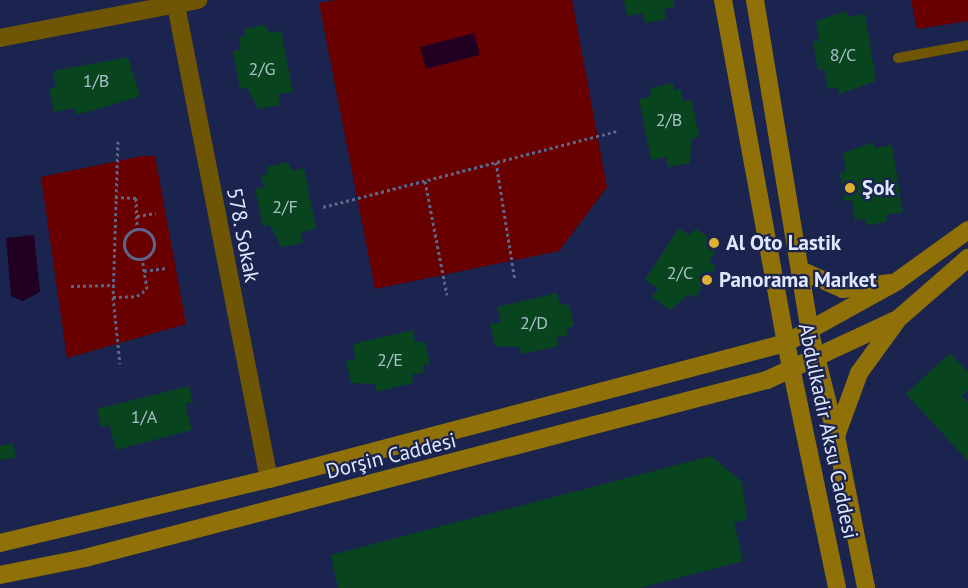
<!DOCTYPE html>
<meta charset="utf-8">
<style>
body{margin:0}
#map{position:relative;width:968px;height:588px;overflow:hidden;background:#1a244f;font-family:"PT Sans",sans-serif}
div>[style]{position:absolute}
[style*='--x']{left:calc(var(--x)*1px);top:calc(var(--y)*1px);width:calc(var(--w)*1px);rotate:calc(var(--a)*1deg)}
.green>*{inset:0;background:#690000}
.water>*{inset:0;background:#220021}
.building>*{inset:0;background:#08451f}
.path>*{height:3px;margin-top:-1.5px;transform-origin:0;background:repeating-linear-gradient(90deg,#5c658a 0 3px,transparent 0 6px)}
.path>.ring{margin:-1.5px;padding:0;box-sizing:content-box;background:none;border:3px solid #5c658a;border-radius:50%}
.lane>*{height:10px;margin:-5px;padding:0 5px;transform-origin:5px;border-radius:5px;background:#6e5604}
.street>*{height:18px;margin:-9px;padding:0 9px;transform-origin:9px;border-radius:9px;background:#6e5604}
.secondary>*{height:18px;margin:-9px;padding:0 9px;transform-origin:9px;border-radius:9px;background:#8f7107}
.dots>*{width:16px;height:16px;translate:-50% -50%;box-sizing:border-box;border:3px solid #1a244f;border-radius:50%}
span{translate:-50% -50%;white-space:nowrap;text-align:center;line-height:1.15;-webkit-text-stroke:4.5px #1a244f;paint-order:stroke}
.number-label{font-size:18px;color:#aabfc7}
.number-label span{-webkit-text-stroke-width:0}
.poi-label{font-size:21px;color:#e0e8ff;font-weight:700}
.left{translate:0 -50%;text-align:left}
.street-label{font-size:21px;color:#e0e8ff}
</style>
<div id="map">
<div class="green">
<div style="clip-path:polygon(336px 0,572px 0,607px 187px,559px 251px,375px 289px,319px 3px)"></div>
<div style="clip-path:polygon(911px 0,968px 0,968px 21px,917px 29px)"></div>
<div style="clip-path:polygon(142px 156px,155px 156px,186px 324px,67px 358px,41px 177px)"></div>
</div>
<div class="water">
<div style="clip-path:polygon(474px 33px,480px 55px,426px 69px,420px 47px)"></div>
<div style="clip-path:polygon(34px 235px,40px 292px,23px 301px,11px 296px,6px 238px)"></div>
</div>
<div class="building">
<div style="clip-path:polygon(624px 0,674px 0,674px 7px,664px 9px,666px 19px,645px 23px,643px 13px,627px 16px)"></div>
<div style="clip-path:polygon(847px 11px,848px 17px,865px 14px,876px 81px,839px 94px,838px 87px,828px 89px,824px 69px,818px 70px,813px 42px,819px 41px,816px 21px)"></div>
<div style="clip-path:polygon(265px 25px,270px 33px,281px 31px,293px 92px,278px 94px,280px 105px,258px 109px,247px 87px,240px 89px,233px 51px,241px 50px,238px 38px,245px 36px,244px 29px)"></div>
<div style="clip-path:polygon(128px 57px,140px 96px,88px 112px,76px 114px,75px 108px,54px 112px,49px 89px,56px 87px,53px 71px)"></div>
<div style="clip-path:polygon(673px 83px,675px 91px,681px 89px,683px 102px,692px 100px,699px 137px,692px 139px,690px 163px,668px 167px,666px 157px,651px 160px,639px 99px,650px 97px,651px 88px)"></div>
<div style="clip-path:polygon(874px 142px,874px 148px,892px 145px,903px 212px,886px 215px,887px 222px,866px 225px,865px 219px,855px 220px,852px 200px,844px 201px,840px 173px,846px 172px,843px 153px)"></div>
<div style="clip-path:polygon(288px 162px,292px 171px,304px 168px,316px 229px,301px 232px,303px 243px,281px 247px,270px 225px,263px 227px,255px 189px,264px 188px,261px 175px,268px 174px,267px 167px)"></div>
<div style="clip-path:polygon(679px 228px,689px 235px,696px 229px,714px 241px,710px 247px,716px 251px,709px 262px,716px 266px,695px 298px,689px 294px,670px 310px,652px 297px,658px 289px,645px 280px)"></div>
<div style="clip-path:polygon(557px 293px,560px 304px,569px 305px,574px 326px,567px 328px,568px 335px,556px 338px,558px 346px,521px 354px,519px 347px,495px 346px,490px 324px,501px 322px,497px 307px)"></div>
<div style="clip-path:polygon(413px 330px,415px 342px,425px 342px,430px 364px,422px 366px,424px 372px,412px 375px,413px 383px,376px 392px,375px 384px,351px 383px,346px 361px,356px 359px,353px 344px)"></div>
<div style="clip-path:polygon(950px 353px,968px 372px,968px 390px,962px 396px,968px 403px,968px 461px,906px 394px)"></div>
<div style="clip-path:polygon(189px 386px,193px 402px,185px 404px,192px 430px,116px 450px,109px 425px,101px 427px,97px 409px)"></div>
<div style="clip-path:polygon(13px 443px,16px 457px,0 460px,0 446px)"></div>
<div style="clip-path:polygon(711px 456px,742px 482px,747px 520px,734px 522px,743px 561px,640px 588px,338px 588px,331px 555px)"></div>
</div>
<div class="path">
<div style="--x:118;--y:141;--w:156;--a:91.8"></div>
<div style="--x:113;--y:297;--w:67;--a:84"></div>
<div style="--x:496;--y:162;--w:120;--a:80.9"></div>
<div style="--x:425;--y:181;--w:116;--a:79.1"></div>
<div style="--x:115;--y:197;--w:21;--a:3"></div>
<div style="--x:136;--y:198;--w:31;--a:88"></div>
<div style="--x:323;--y:207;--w:303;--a:-14.5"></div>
<div style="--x:137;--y:216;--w:19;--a:-9"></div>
<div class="ring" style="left:124px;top:229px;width:27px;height:27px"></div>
<div style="--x:144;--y:271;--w:22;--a:-8"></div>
<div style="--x:71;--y:286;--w:43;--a:-1.3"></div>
<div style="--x:113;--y:297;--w:24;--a:-2"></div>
<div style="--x:137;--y:296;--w:12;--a:-35"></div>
<div style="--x:147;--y:289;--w:30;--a:-99"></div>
</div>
<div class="lane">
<div style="--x:898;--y:58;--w:71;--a:-10.5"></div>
</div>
<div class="street">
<div style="--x:175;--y:0;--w:488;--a:78.9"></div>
<div style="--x:0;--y:38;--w:202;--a:-10.9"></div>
</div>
<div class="secondary">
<div style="--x:723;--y:0;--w:349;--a:79.6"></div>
<div style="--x:786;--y:343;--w:250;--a:78.2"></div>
<div style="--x:755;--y:0;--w:338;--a:80.6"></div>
<div style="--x:810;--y:333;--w:106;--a:75.8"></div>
<div style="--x:836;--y:436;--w:155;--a:78.8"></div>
<div style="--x:800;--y:270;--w:47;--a:23.8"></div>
<div style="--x:843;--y:289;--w:46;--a:-7.4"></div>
<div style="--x:836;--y:436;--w:67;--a:-69.9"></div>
<div style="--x:859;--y:373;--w:63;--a:-54"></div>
<div style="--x:0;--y:543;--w:277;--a:-13.4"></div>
<div style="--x:269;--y:479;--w:535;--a:-14.74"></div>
<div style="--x:786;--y:343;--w:126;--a:-29"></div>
<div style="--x:896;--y:282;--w:89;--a:-35.8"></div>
<div style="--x:0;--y:575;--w:87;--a:-11.3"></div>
<div style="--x:85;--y:558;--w:705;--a:-14.63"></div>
<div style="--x:767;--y:380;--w:145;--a:-25"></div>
<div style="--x:898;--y:319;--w:93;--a:-41.1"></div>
</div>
<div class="dots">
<div style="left:850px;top:188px;background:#dbb233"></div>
<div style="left:714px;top:243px;background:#dbb233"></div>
<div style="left:707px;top:280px;background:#dbb233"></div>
</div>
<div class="number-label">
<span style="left:843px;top:55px">8/C</span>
<span style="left:262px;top:69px">2/G</span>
<span style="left:96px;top:81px">1/B</span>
<span style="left:669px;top:120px">2/B</span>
<span style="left:285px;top:207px">2/F</span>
<span style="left:680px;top:273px">2/C</span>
<span style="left:534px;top:323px">2/D</span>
<span style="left:390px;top:360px">2/E</span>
<span style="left:144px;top:417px">1/A</span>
</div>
<div class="poi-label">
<span class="left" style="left:862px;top:188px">Şok</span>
<span class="left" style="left:726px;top:243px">Al Oto Lastik</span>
<span class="left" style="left:719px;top:280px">Panorama Market</span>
</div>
<div class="street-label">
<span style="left:243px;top:235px;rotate:79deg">578. Sokak</span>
<span style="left:828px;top:431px;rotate:78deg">Abdulkadir Aksu Caddesi</span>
<span style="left:391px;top:456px;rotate:-14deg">Dorşin Caddesi</span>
</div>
</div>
